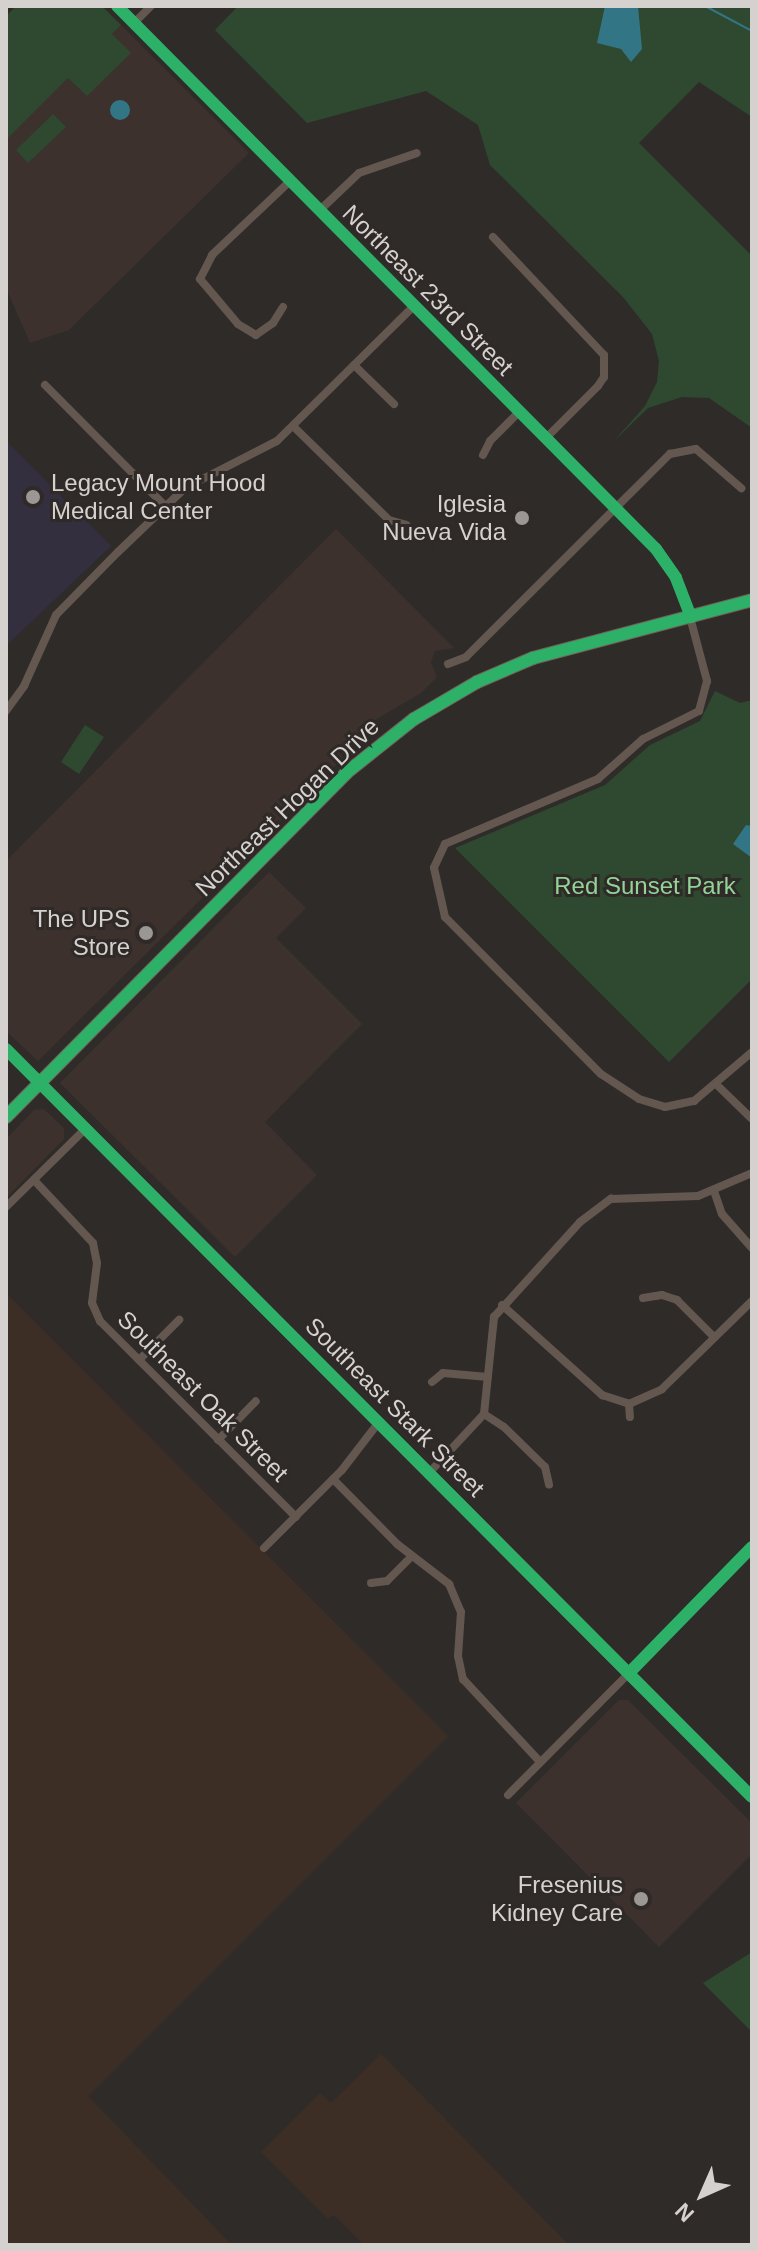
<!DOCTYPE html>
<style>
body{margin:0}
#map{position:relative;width:758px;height:2251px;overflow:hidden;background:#2e2b29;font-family:Arial,sans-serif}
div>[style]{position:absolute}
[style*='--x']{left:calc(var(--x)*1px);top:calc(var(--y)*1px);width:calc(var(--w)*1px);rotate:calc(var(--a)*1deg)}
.built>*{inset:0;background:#3c312d}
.industrial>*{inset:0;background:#3d2e25}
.medical>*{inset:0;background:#332f3e}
.green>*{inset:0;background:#2e4930}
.water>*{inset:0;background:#327686}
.round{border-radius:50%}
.stream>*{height:2px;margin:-1px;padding:0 1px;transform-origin:1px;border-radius:1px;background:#327686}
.minor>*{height:8px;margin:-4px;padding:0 4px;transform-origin:4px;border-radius:4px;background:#635750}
.tertiary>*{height:10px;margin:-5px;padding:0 5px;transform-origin:5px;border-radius:5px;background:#635750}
.secondary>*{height:12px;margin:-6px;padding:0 6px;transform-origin:6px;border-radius:6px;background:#67594f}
.trunk>*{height:14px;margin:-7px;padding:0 7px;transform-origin:7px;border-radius:7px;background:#726256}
.cycleway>*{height:12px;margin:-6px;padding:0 6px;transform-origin:6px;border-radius:6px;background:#2db169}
.dots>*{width:22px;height:22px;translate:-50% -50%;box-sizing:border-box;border:4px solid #2f2a28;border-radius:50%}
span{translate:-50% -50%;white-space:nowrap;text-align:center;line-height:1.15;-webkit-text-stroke:6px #2f2a28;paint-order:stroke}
.street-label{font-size:24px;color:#d4d1cf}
.poi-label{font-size:24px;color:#d4d1cf}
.left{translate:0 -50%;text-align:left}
.right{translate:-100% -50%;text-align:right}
.park-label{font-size:24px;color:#92d497}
.frame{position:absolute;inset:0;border:8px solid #d4d1cf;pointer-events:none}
.north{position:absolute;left:662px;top:2155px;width:80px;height:80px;-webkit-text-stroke:6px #2f2a28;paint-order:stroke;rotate:225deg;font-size:22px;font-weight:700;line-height:32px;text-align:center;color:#d4d1cf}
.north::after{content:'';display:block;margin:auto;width:28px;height:36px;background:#d4d1cf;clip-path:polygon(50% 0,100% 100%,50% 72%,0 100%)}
</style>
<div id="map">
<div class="built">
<div style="clip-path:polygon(121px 25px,249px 153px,69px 330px,30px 343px,6px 288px,6px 140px)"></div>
<div style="clip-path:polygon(336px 529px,454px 648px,435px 651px,431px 662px,437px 677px,421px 693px,365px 726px,338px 751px,343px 758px,38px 1061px,6px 1031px,6px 861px)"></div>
<div style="clip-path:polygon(269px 872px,306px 908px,276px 938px,362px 1024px,265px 1122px,317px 1175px,235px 1257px,60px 1083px)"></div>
<div style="clip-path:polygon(44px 1109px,64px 1128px,64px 1139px,6px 1198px,6px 1139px,34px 1110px)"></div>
<div style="clip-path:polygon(619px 1700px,628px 1700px,752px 1823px,752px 1854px,659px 1947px,516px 1803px)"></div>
</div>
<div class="industrial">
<div style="clip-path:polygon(6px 1293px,448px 1736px,88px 2096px,232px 2245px,6px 2245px)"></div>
<div style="clip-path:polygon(381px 2054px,460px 2134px,569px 2245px,364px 2245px,334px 2215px,328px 2219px,261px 2152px,320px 2093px,331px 2103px)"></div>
</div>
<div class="medical">
<div style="clip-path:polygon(6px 441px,111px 546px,6px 646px)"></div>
</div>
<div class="green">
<div style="clip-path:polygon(16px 6px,102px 6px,121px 25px,112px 34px,131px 53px,87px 96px,68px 78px,6px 140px,6px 16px)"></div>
<div style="clip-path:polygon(238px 6px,752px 6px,752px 117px,699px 82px,639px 143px,752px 256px,752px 428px,709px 398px,682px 397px,648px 408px,613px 442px,645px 406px,657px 382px,659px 361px,652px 334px,623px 297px,490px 165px,478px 125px,426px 91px,307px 123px,215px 30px)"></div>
<div style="clip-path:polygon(53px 114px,66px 127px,28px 163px,16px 150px)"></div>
<div style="clip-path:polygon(715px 691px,740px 703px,752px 700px,752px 979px,669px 1062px,455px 848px,605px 785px,650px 745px,700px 721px)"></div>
<div style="clip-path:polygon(85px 725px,104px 737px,79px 774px,61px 762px)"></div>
<div style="clip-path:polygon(752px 1952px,752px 2032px,703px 1983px)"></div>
</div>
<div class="water">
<div style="clip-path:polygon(605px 6px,638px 6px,642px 49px,631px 62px,621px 49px,597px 43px)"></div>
<div class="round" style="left:110px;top:100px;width:20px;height:20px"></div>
<div style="clip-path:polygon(746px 825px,752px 826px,752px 858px,733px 844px)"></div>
</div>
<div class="stream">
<div style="--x:705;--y:6;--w:53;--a:28"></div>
</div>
<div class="minor">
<div style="--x:117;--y:6;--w:742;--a:45.16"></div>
<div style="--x:640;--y:532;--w:48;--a:50"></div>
<div style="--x:671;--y:569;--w:36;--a:66"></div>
<div style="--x:686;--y:602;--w:82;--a:75.1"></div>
<div style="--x:707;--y:681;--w:31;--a:105"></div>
<div style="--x:699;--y:711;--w:63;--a:153.4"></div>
<div style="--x:643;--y:739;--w:60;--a:138.4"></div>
<div style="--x:598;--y:779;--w:166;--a:157"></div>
<div style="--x:445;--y:844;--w:26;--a:115"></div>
<div style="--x:434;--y:868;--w:50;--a:77.3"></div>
<div style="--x:445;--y:917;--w:221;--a:45.2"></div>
<div style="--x:601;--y:1074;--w:45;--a:33.3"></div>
<div style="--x:639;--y:1099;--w:27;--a:17"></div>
<div style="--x:665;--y:1107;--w:30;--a:-12"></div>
<div style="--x:694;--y:1101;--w:76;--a:-40.2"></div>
<div style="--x:134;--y:23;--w:24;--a:-45"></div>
<div style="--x:319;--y:211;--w:55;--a:-43.5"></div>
<div style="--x:359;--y:173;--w:61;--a:-19"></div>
<div style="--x:493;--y:237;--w:162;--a:46.8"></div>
<div style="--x:604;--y:355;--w:22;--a:90"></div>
<div style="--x:604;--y:377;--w:11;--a:124"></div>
<div style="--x:598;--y:386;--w:75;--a:135"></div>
<div style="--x:283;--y:307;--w:19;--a:122"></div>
<div style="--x:273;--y:323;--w:21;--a:145"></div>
<div style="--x:256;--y:335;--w:21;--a:-149"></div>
<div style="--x:238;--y:324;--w:59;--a:-130.2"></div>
<div style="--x:200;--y:279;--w:27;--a:-63"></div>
<div style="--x:212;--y:255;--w:106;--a:-43.5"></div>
<div style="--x:354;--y:365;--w:56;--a:44.3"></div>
<div style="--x:45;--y:385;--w:170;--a:45.2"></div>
<div style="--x:293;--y:426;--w:134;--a:44.4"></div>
<div style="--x:389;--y:520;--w:18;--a:16"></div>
<div style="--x:483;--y:455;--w:16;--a:-63"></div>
<div style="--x:490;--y:441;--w:41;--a:-45"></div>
<div style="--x:448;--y:664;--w:19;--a:-21"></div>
<div style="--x:466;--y:657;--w:288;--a:-44.9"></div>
<div style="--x:670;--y:454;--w:26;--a:-11"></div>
<div style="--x:696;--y:449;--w:60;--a:40.9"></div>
<div style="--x:6;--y:711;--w:31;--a:-54"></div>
<div style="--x:24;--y:686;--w:78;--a:-65.7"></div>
<div style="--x:56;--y:615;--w:88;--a:-45.5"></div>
<div style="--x:118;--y:552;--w:93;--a:-43.7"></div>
<div style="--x:185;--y:488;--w:103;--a:-27.1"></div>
<div style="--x:277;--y:441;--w:192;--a:-44.6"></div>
<div style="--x:717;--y:1085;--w:49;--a:44.2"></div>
<div style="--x:34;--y:1180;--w:86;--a:46.9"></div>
<div style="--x:93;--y:1243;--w:20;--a:79"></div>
<div style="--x:97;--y:1263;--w:40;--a:97.1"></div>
<div style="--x:92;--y:1303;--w:20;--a:66"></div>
<div style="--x:100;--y:1321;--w:277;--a:45"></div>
<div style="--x:714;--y:1191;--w:24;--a:71"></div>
<div style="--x:722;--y:1214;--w:45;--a:48.6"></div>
<div style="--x:6;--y:1207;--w:112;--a:-44.6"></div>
<div style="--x:643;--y:1298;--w:19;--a:-9"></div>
<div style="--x:662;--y:1295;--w:16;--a:18"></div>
<div style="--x:677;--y:1300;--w:52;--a:45"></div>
<div style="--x:502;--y:1305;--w:135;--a:42"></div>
<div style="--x:602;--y:1395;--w:28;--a:18"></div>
<div style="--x:629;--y:1404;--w:36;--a:-24"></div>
<div style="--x:662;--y:1389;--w:126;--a:-44.4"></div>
<div style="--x:139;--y:1360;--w:57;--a:-45"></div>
<div style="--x:432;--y:1382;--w:14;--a:-39"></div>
<div style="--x:443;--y:1373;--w:45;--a:5.1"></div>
<div style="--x:629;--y:1404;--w:13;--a:86"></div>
<div style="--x:484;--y:1414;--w:24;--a:33"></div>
<div style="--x:504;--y:1427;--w:57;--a:44.3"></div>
<div style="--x:545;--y:1467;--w:18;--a:77"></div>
<div style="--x:218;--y:1440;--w:54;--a:-45.7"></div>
<div style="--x:429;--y:1473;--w:81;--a:-47"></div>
<div style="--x:484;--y:1414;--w:98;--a:-84.1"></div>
<div style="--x:494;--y:1317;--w:128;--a:-47.8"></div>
<div style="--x:580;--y:1222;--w:39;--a:-37"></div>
<div style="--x:611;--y:1199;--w:87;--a:-2"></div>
<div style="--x:698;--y:1196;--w:59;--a:-23.1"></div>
<div style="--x:333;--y:1479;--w:91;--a:45.4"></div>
<div style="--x:397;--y:1544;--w:66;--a:37.6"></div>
<div style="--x:449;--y:1584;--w:30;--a:67"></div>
<div style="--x:461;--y:1612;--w:44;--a:93.9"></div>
<div style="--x:458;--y:1656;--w:24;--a:78"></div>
<div style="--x:463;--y:1679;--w:113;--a:47.1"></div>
<div style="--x:264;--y:1548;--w:110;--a:-45"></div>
<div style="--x:342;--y:1470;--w:61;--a:-52.4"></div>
<div style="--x:371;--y:1583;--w:16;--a:-7"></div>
<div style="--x:387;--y:1581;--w:35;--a:-45"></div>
<div style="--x:508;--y:1795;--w:172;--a:-45.2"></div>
</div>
<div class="tertiary">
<div style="--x:629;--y:1673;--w:176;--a:-45.7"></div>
</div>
<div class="secondary">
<div style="--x:6;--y:1049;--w:1056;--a:45.08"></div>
</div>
<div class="trunk">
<div style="--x:6;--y:1117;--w:484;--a:-45.3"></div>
<div style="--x:346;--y:773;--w:87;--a:-38.5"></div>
<div style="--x:414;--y:719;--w:73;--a:-30.4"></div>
<div style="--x:477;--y:682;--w:61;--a:-23.2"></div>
<div style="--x:533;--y:658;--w:227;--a:-14.8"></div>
</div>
<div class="cycleway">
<div style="--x:117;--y:6;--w:765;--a:45.21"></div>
<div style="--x:656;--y:549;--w:35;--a:55"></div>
<div style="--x:676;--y:578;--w:42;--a:69"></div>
<div style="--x:6;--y:1049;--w:1056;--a:45.08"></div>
<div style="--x:6;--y:1117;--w:484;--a:-45.3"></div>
<div style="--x:346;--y:773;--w:87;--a:-38.5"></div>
<div style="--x:414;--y:719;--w:73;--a:-30.4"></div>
<div style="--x:477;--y:682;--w:61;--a:-23.2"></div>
<div style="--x:533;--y:658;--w:227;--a:-14.8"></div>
<div style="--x:629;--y:1673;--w:176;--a:-45.7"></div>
</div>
<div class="dots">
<div style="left:33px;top:497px;background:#9a9795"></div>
<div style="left:522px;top:518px;background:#9a9795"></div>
<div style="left:146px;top:933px;background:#9a9795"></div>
<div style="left:641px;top:1899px;background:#9a9795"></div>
</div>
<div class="street-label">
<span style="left:428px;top:290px;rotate:45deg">Northeast 23rd Street</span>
<span style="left:287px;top:807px;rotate:-44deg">Northeast Hogan Drive</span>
<span style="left:203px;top:1396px;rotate:45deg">Southeast Oak Street</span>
<span style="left:395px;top:1407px;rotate:45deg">Southeast Stark Street</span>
</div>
<div class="poi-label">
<span class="left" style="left:51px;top:497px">Legacy Mount Hood<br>Medical Center</span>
<span class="right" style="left:506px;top:518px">Iglesia<br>Nueva Vida</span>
<span class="right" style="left:130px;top:933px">The UPS<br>Store</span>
<span class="right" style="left:623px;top:1899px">Fresenius<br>Kidney Care</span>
</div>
<div class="park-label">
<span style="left:645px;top:886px">Red Sunset Park</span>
</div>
<div class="frame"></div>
<div class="north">N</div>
</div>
